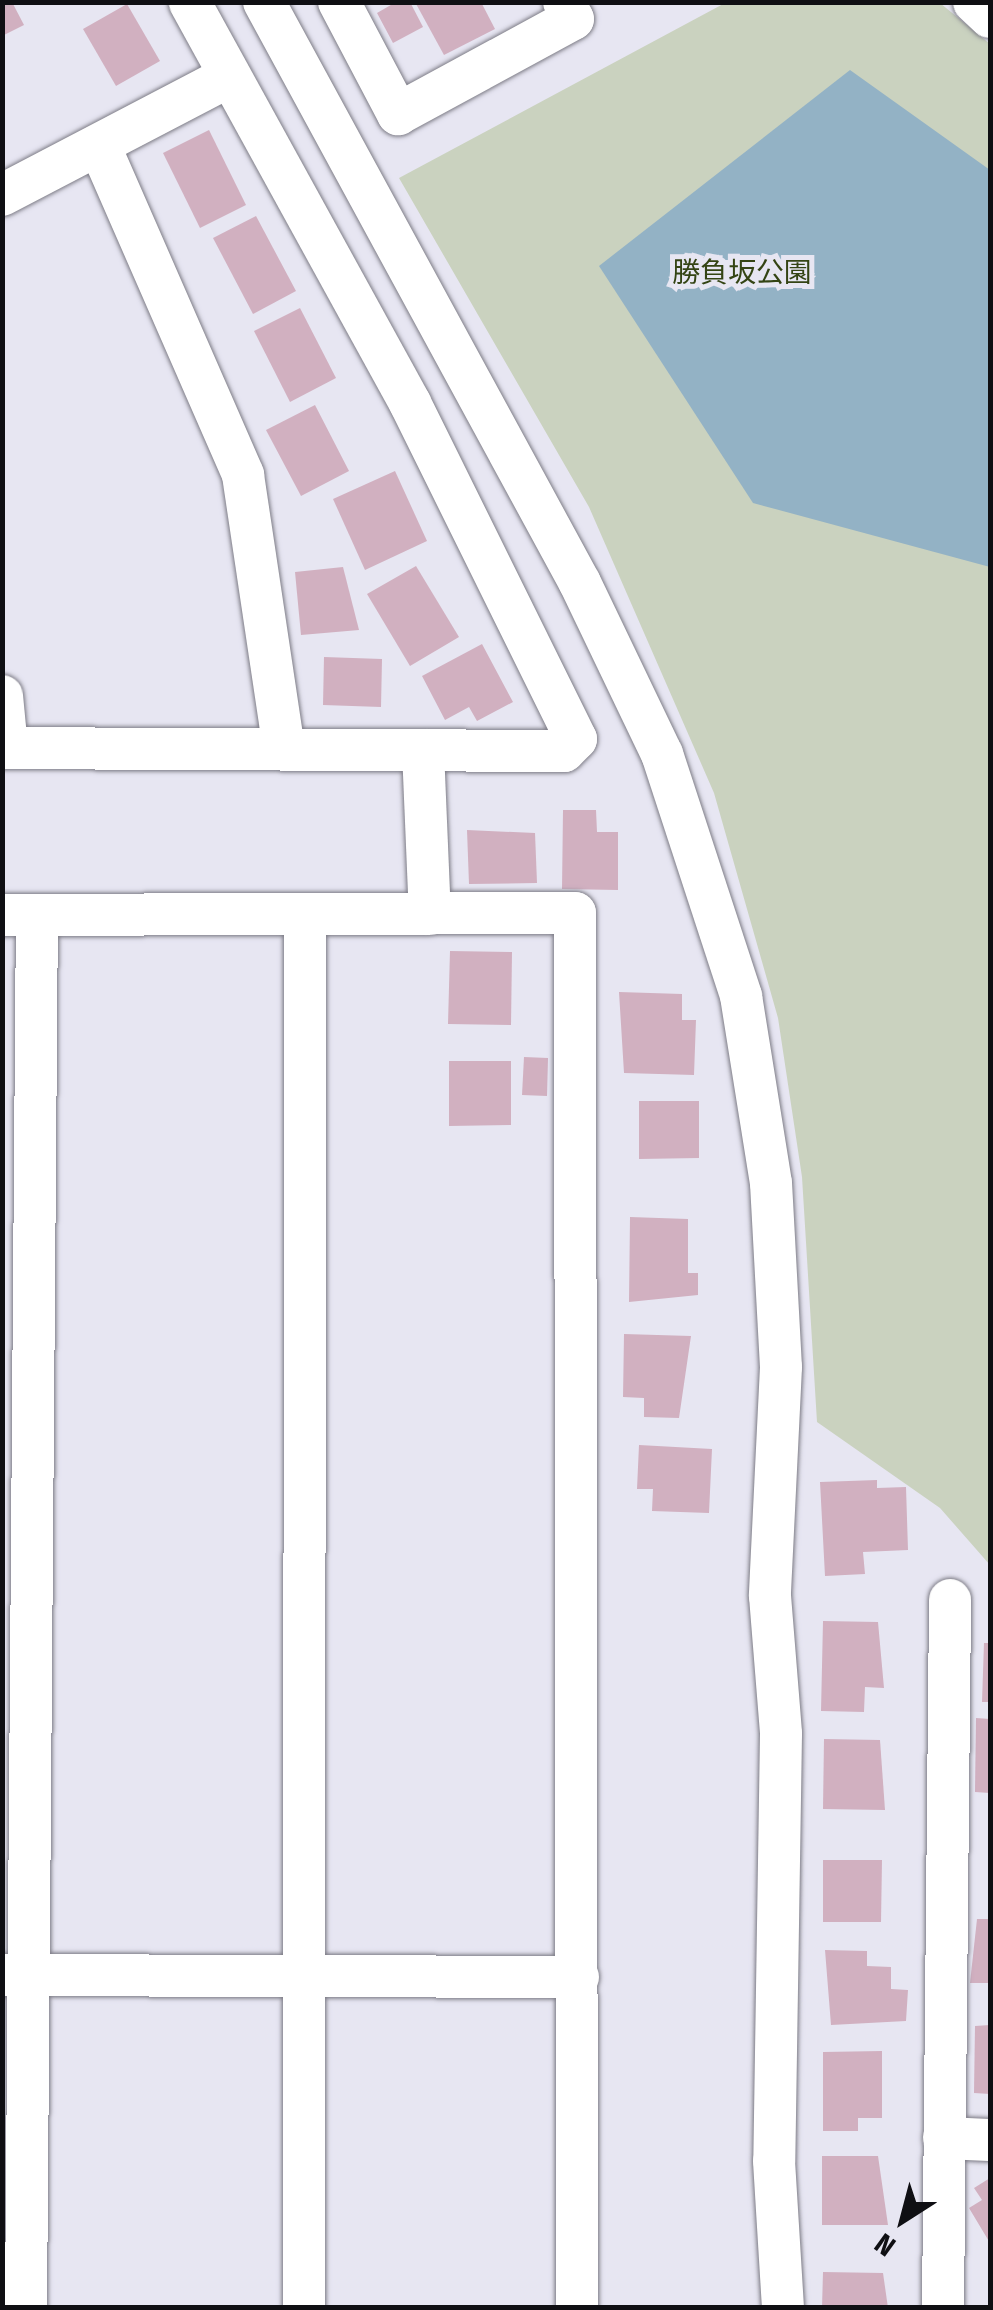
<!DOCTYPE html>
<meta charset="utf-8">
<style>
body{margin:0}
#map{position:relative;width:993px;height:2310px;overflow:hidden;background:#e7e6f2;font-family:"Fira Sans Condensed","Noto Sans JP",sans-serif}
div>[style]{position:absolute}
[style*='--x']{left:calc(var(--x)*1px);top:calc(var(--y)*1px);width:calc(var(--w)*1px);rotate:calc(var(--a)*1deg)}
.green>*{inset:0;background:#cad2bf}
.water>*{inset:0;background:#93b2c5}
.building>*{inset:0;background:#d1b0c0}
.roads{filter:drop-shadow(0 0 2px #7d7c86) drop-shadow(0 0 2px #7d7c86)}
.street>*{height:42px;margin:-21px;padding:0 21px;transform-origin:21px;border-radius:21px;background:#fff}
span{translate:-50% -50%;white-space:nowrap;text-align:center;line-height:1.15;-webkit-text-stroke:10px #e7e6f2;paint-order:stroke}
.park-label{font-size:28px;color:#344414}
.frame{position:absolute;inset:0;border:5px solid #0f0f13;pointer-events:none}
.north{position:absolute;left:853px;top:2170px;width:100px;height:100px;-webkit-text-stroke:8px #e7e6f2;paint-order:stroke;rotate:216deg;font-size:28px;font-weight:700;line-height:40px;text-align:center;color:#0f0f13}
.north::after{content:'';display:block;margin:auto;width:35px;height:45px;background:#0f0f13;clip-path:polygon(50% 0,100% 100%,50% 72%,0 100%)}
</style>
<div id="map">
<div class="green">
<div style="clip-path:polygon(725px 3px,940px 3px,990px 44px,990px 1565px,940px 1508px,817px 1422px,802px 1177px,778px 1018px,714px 793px,589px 507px,399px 178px)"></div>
</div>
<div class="water">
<div style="clip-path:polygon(850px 70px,990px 170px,990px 567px,753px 503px,599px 266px)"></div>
</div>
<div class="building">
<div style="clip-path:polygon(2px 2px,12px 2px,24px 25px,2px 36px)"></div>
<div style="clip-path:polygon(396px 2px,410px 2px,423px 27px,393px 43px,377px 13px)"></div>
<div style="clip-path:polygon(415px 2px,481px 2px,495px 29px,444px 55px)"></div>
<div style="clip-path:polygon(127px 4px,160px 61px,116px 86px,83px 29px)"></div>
<div style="clip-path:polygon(209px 130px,246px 205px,200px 228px,163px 153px)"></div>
<div style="clip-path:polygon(256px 216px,296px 291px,253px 314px,213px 238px)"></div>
<div style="clip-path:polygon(300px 308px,336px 378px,290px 402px,254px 331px)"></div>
<div style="clip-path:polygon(315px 405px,349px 471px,301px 496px,266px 430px)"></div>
<div style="clip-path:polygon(395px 471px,427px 541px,365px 570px,333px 499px)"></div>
<div style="clip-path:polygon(416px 566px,459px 637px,410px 666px,367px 594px)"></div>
<div style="clip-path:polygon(343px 567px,359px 630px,301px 635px,295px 572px)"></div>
<div style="clip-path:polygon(482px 644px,513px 702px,477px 721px,469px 707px,445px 720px,422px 676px)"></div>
<div style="clip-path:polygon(324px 657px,382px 659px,381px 707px,323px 705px)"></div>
<div style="clip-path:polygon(563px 810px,596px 810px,597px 832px,618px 832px,618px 890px,562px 889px)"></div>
<div style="clip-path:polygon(467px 830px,535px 833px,537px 883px,469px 884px)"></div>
<div style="clip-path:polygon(450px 951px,512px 952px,511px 1025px,448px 1024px)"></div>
<div style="clip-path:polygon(619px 992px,682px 994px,682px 1020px,696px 1020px,694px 1075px,624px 1073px)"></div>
<div style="clip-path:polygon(524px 1057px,548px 1058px,547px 1096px,522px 1095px)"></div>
<div style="clip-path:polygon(449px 1061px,511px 1061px,511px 1125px,449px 1126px)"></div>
<div style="clip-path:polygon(639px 1101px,699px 1101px,699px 1158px,639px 1159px)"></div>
<div style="clip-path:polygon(630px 1217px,688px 1219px,688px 1273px,698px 1273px,698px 1295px,629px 1302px)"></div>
<div style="clip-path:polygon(624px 1334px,691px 1336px,679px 1418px,644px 1417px,644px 1398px,623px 1397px)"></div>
<div style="clip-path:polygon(639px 1445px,712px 1449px,709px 1513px,652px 1511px,653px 1489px,637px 1489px)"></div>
<div style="clip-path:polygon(877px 1480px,877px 1488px,906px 1487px,908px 1550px,863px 1552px,865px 1574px,825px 1576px,820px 1482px)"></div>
<div style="clip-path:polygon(823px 1621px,878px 1622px,884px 1688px,865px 1687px,864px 1712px,821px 1711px)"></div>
<div style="clip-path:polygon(984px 1643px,990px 1643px,990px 1702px,982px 1702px)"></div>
<div style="clip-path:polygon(976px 1718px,990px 1719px,990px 1793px,975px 1792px)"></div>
<div style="clip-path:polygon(824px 1739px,880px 1740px,885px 1810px,823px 1809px)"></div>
<div style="clip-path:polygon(823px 1860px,882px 1860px,881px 1922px,823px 1922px)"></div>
<div style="clip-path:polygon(977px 1919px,990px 1919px,990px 1983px,970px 1983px)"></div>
<div style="clip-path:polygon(825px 1950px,867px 1951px,867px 1966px,891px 1967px,891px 1989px,908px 1990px,906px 2021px,831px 2025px)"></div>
<div style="clip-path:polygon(990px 2025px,990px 2094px,974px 2093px,975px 2026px)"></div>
<div style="clip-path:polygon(882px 2051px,882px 2118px,858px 2118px,858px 2131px,823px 2131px,823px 2052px)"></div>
<div style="clip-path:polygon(822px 2156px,878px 2156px,888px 2225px,822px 2225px)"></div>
<div style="clip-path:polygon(990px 2178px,990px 2243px,969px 2208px,982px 2200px,974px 2188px)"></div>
<div style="clip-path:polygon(823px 2272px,883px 2273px,888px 2308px,822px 2308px)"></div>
</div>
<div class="roads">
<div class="street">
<div style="--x:264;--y:2;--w:661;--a:61.46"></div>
<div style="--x:580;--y:583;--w:190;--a:64.4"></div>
<div style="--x:662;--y:754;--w:255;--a:71.9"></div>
<div style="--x:741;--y:996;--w:189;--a:80.9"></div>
<div style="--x:771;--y:1183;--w:184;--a:86.9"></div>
<div style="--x:781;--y:1367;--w:229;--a:92.8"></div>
<div style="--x:770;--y:1596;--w:138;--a:85.4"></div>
<div style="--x:781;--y:1734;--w:427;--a:90.9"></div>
<div style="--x:774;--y:2161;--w:147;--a:86.5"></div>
<div style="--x:339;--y:2;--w:127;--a:62.2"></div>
<div style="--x:398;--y:114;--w:199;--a:-28.5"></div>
<div style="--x:573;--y:19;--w:19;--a:-118"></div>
<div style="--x:974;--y:2;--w:22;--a:43"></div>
<div style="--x:100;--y:147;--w:358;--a:66.4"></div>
<div style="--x:243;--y:475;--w:272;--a:81.5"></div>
<div style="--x:2;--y:195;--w:253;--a:-27.6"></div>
<div style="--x:2;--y:696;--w:52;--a:84.5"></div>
<div style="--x:2;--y:748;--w:562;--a:0.31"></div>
<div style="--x:564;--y:751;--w:17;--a:-45"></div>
<div style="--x:576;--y:739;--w:375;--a:-116.3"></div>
<div style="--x:410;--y:403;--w:457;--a:-118.8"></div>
<div style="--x:423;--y:750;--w:164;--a:87.6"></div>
<div style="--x:2;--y:915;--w:573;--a:-0.2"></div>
<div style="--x:575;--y:913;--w:1395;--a:89.92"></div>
<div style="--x:4;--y:1975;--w:574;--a:0.2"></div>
<div style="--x:944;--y:2138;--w:46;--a:2.5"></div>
<div style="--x:26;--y:2308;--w:1391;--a:-89.55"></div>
<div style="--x:304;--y:2308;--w:1391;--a:-89.96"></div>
<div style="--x:943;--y:2308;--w:708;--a:-89.43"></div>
</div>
</div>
<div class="park-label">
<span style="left:742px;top:273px">勝負坂公園</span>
</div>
<div class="frame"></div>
<div class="north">N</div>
</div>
